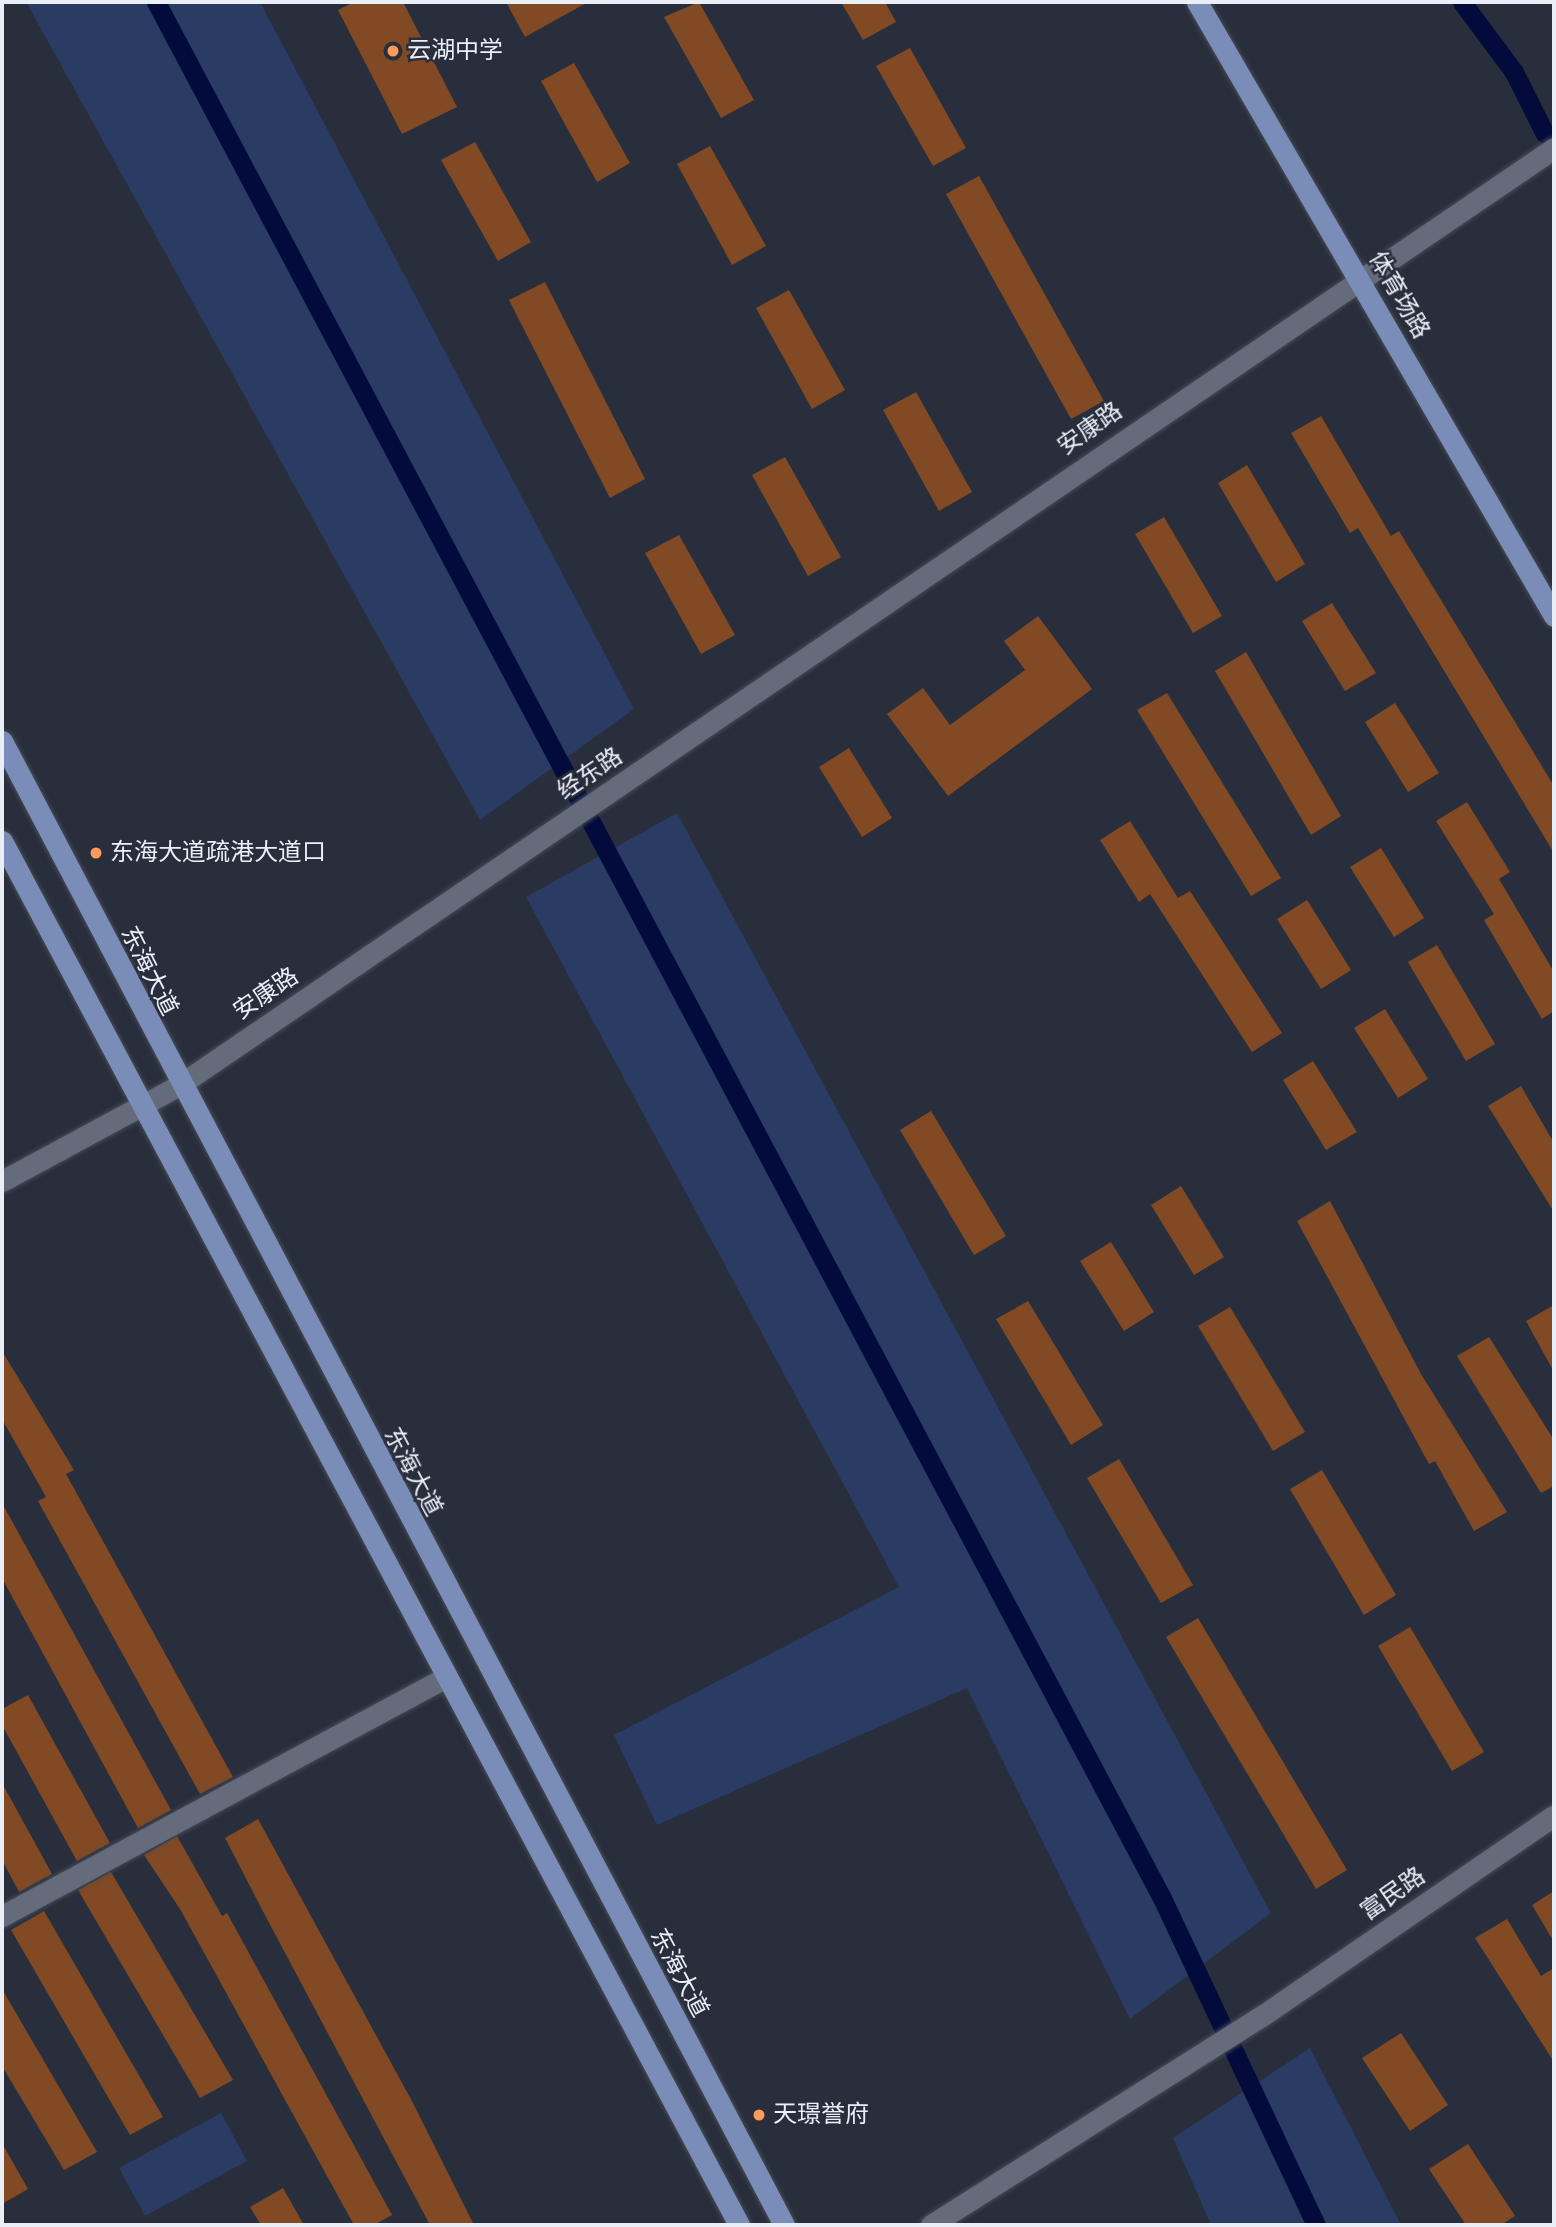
<!DOCTYPE html>
<meta charset="utf-8">
<style>
body{margin:0}
#map{position:relative;width:1556px;height:2227px;overflow:hidden;background:#282e3b;font-family:"Sofia Sans Condensed","Noto Sans SC",sans-serif}
div>[style]{position:absolute}
[style*='--x']{left:calc(var(--x)*1px);top:calc(var(--y)*1px);width:calc(var(--w)*1px);rotate:calc(var(--a)*1deg)}
.green>*{inset:0;background:#2a3b64}
.canal>*{height:19px;margin:-9.5px;padding:0 9.5px;transform-origin:9.5px;border-radius:9.5px;background:#020b3b}
.building>*{inset:0;background:#824a24}
.roads{filter:drop-shadow(0 0 2px #454a55) drop-shadow(0 0 2px #454a55)}
.minor>*{height:21px;margin:-10.5px;padding:0 10.5px;transform-origin:10.5px;border-radius:10.5px;background:#646b7a}
.major>*{height:21px;margin:-10.5px;padding:0 10.5px;transform-origin:10.5px;border-radius:10.5px;background:#7a8db8}
.dots>*{width:19px;height:19px;translate:-50% -50%;box-sizing:border-box;border:4px solid #282e3b;border-radius:50%}
span{translate:-50% -50%;white-space:nowrap;text-align:center;line-height:1.15;-webkit-text-stroke:5px #282e3b;paint-order:stroke}
.poi-label{font-size:24px;color:#eaeef7}
.left{translate:0 -50%;text-align:left}
.street-label{font-size:24px;color:#eaeef7}
.frame{position:absolute;inset:0;border:4px solid #eaeef7;pointer-events:none}
</style>
<div id="map">
<div class="green">
<div style="clip-path:polygon(26px 2px,260px 2px,634px 709px,480px 820px)"></div>
<div style="clip-path:polygon(677px 813px,1271px 1913px,1130px 2019px,967px 1688px,657px 1825px,614px 1735px,899px 1587px,526px 897px)"></div>
<div style="clip-path:polygon(1310px 2048px,1401px 2225px,1211px 2225px,1173px 2138px)"></div>
<div style="clip-path:polygon(221px 2113px,247px 2161px,145px 2216px,119px 2168px)"></div>
</div>
<div class="canal">
<div style="--x:156;--y:2;--w:2146;--a:62.05"></div>
<div style="--x:1162;--y:1898;--w:361;--a:64.8"></div>
<div style="--x:1462;--y:2;--w:87;--a:53.4"></div>
<div style="--x:1514;--y:72;--w:69;--a:63.4"></div>
</div>
<div class="building">
<div style="clip-path:polygon(354px 2px,403px 2px,457px 107px,402px 134px,338px 10px)"></div>
<div style="clip-path:polygon(506px 2px,588px 2px,525px 37px)"></div>
<div style="clip-path:polygon(699px 2px,754px 100px,721px 118px,664px 17px)"></div>
<div style="clip-path:polygon(841px 2px,885px 2px,896px 22px,863px 40px)"></div>
<div style="clip-path:polygon(910px 48px,966px 148px,933px 166px,876px 66px)"></div>
<div style="clip-path:polygon(574px 63px,630px 163px,597px 182px,541px 81px)"></div>
<div style="clip-path:polygon(475px 142px,531px 242px,498px 261px,441px 160px)"></div>
<div style="clip-path:polygon(710px 146px,766px 246px,732px 265px,677px 164px)"></div>
<div style="clip-path:polygon(979px 176px,1104px 401px,1071px 419px,946px 194px)"></div>
<div style="clip-path:polygon(545px 282px,645px 479px,610px 498px,509px 300px)"></div>
<div style="clip-path:polygon(789px 290px,845px 390px,812px 409px,756px 308px)"></div>
<div style="clip-path:polygon(916px 392px,972px 492px,939px 511px,883px 410px)"></div>
<div style="clip-path:polygon(1321px 416px,1391px 536px,1399px 531px,1554px 786px,1554px 853px,1358px 528px,1350px 533px,1291px 433px)"></div>
<div style="clip-path:polygon(785px 457px,841px 557px,808px 576px,752px 475px)"></div>
<div style="clip-path:polygon(1247px 465px,1305px 564px,1276px 582px,1218px 483px)"></div>
<div style="clip-path:polygon(1164px 517px,1222px 616px,1193px 633px,1135px 534px)"></div>
<div style="clip-path:polygon(679px 535px,735px 635px,701px 654px,645px 553px)"></div>
<div style="clip-path:polygon(1332px 603px,1376px 673px,1345px 691px,1302px 621px)"></div>
<div style="clip-path:polygon(1038px 616px,1092px 689px,948px 796px,887px 714px,923px 688px,950px 725px,1025px 670px,1004px 641px)"></div>
<div style="clip-path:polygon(1246px 652px,1341px 816px,1311px 835px,1215px 671px)"></div>
<div style="clip-path:polygon(1167px 693px,1281px 878px,1251px 896px,1137px 710px)"></div>
<div style="clip-path:polygon(1395px 703px,1439px 773px,1408px 792px,1365px 722px)"></div>
<div style="clip-path:polygon(849px 748px,892px 818px,862px 837px,819px 767px)"></div>
<div style="clip-path:polygon(1467px 802px,1510px 872px,1499px 879px,1554px 972px,1554px 1011px,1542px 1019px,1484px 920px,1494px 914px,1436px 821px)"></div>
<div style="clip-path:polygon(1130px 821px,1178px 898px,1190px 891px,1282px 1033px,1252px 1052px,1150px 894px,1139px 902px,1100px 840px)"></div>
<div style="clip-path:polygon(1381px 848px,1424px 918px,1394px 937px,1350px 867px)"></div>
<div style="clip-path:polygon(1307px 900px,1351px 970px,1321px 989px,1277px 919px)"></div>
<div style="clip-path:polygon(1437px 945px,1495px 1044px,1466px 1061px,1408px 962px)"></div>
<div style="clip-path:polygon(1385px 1009px,1428px 1079px,1398px 1098px,1354px 1028px)"></div>
<div style="clip-path:polygon(1313px 1061px,1357px 1132px,1326px 1150px,1283px 1080px)"></div>
<div style="clip-path:polygon(1521px 1086px,1554px 1143px,1554px 1212px,1488px 1106px)"></div>
<div style="clip-path:polygon(931px 1111px,1006px 1236px,974px 1255px,900px 1130px)"></div>
<div style="clip-path:polygon(1181px 1186px,1224px 1257px,1194px 1275px,1151px 1205px)"></div>
<div style="clip-path:polygon(1330px 1201px,1421px 1374px,1507px 1512px,1474px 1531px,1435px 1461px,1429px 1464px,1297px 1221px)"></div>
<div style="clip-path:polygon(1111px 1242px,1154px 1312px,1124px 1331px,1080px 1261px)"></div>
<div style="clip-path:polygon(1028px 1301px,1103px 1425px,1071px 1445px,996px 1319px)"></div>
<div style="clip-path:polygon(1554px 1305px,1554px 1372px,1526px 1321px)"></div>
<div style="clip-path:polygon(1230px 1307px,1305px 1432px,1273px 1451px,1198px 1326px)"></div>
<div style="clip-path:polygon(1489px 1337px,1554px 1440px,1554px 1486px,1541px 1493px,1457px 1356px)"></div>
<div style="clip-path:polygon(2px 1351px,74px 1470px,66px 1474px,233px 1777px,200px 1794px,38px 1501px,46px 1497px,2px 1419px)"></div>
<div style="clip-path:polygon(1119px 1459px,1193px 1585px,1161px 1603px,1087px 1478px)"></div>
<div style="clip-path:polygon(1322px 1470px,1396px 1595px,1364px 1615px,1290px 1489px)"></div>
<div style="clip-path:polygon(2px 1503px,171px 1810px,138px 1828px,2px 1578px)"></div>
<div style="clip-path:polygon(1198px 1618px,1347px 1870px,1316px 1889px,1166px 1637px)"></div>
<div style="clip-path:polygon(1410px 1627px,1484px 1752px,1452px 1771px,1378px 1646px)"></div>
<div style="clip-path:polygon(28px 1695px,110px 1843px,77px 1861px,2px 1725px,2px 1709px)"></div>
<div style="clip-path:polygon(2px 1783px,52px 1874px,19px 1892px,2px 1860px)"></div>
<div style="clip-path:polygon(258px 1819px,413px 2103px,474px 2225px,430px 2225px,267px 1919px,225px 1838px)"></div>
<div style="clip-path:polygon(177px 1836px,222px 1916px,227px 1913px,392px 2215px,374px 2225px,354px 2225px,180px 1909px,144px 1855px)"></div>
<div style="clip-path:polygon(111px 1872px,233px 2080px,200px 2098px,78px 1890px)"></div>
<div style="clip-path:polygon(1554px 1891px,1554px 1942px,1532px 1905px)"></div>
<div style="clip-path:polygon(44px 1911px,163px 2117px,130px 2135px,11px 1930px)"></div>
<div style="clip-path:polygon(1507px 1919px,1541px 1976px,1554px 1968px,1554px 2062px,1475px 1938px)"></div>
<div style="clip-path:polygon(2px 1989px,97px 2152px,64px 2170px,2px 2066px)"></div>
<div style="clip-path:polygon(1401px 2033px,1448px 2105px,1410px 2131px,1362px 2058px)"></div>
<div style="clip-path:polygon(2px 2143px,28px 2189px,2px 2204px)"></div>
<div style="clip-path:polygon(1468px 2144px,1515px 2216px,1501px 2225px,1466px 2225px,1429px 2169px)"></div>
<div style="clip-path:polygon(283px 2188px,304px 2225px,261px 2225px,250px 2207px)"></div>
</div>
<div class="roads">
<div class="minor">
<div style="--x:2;--y:1181;--w:200;--a:-28.4"></div>
<div style="--x:178;--y:1086;--w:1665;--a:-34.28"></div>
<div style="--x:2;--y:1916;--w:504;--a:-28.29"></div>
<div style="--x:931;--y:2225;--w:391;--a:-32.3"></div>
<div style="--x:1262;--y:2016;--w:354;--a:-34.5"></div>
</div>
<div class="major">
<div style="--x:1197;--y:2;--w:710;--a:59.82"></div>
<div style="--x:2;--y:741;--w:1677;--a:62.21"></div>
<div style="--x:2;--y:841;--w:1568;--a:61.96"></div>
</div>
</div>
<div class="dots">
<div style="left:393px;top:51px;background:#ff9b5a"></div>
<div style="left:96px;top:853px;background:#ff9b5a"></div>
<div style="left:759px;top:2115px;background:#ff9b5a"></div>
</div>
<div class="poi-label">
<span class="left" style="left:407px;top:51px">云湖中学</span>
<span class="left" style="left:110px;top:853px">东海大道疏港大道口</span>
<span class="left" style="left:773px;top:2115px">天璟誉府</span>
</div>
<div class="street-label">
<span style="left:1399px;top:295px;rotate:60deg">体育场路</span>
<span style="left:1090px;top:429px;rotate:-35deg">安康路</span>
<span style="left:590px;top:774px;rotate:-34deg">经东路</span>
<span style="left:149px;top:971px;rotate:63deg">东海大道</span>
<span style="left:266px;top:994px;rotate:-34deg">安康路</span>
<span style="left:413px;top:1472px;rotate:62deg">东海大道</span>
<span style="left:1393px;top:1894px;rotate:-35deg">富民路</span>
<span style="left:679px;top:1973px;rotate:62deg">东海大道</span>
</div>
<div class="frame"></div>
</div>
